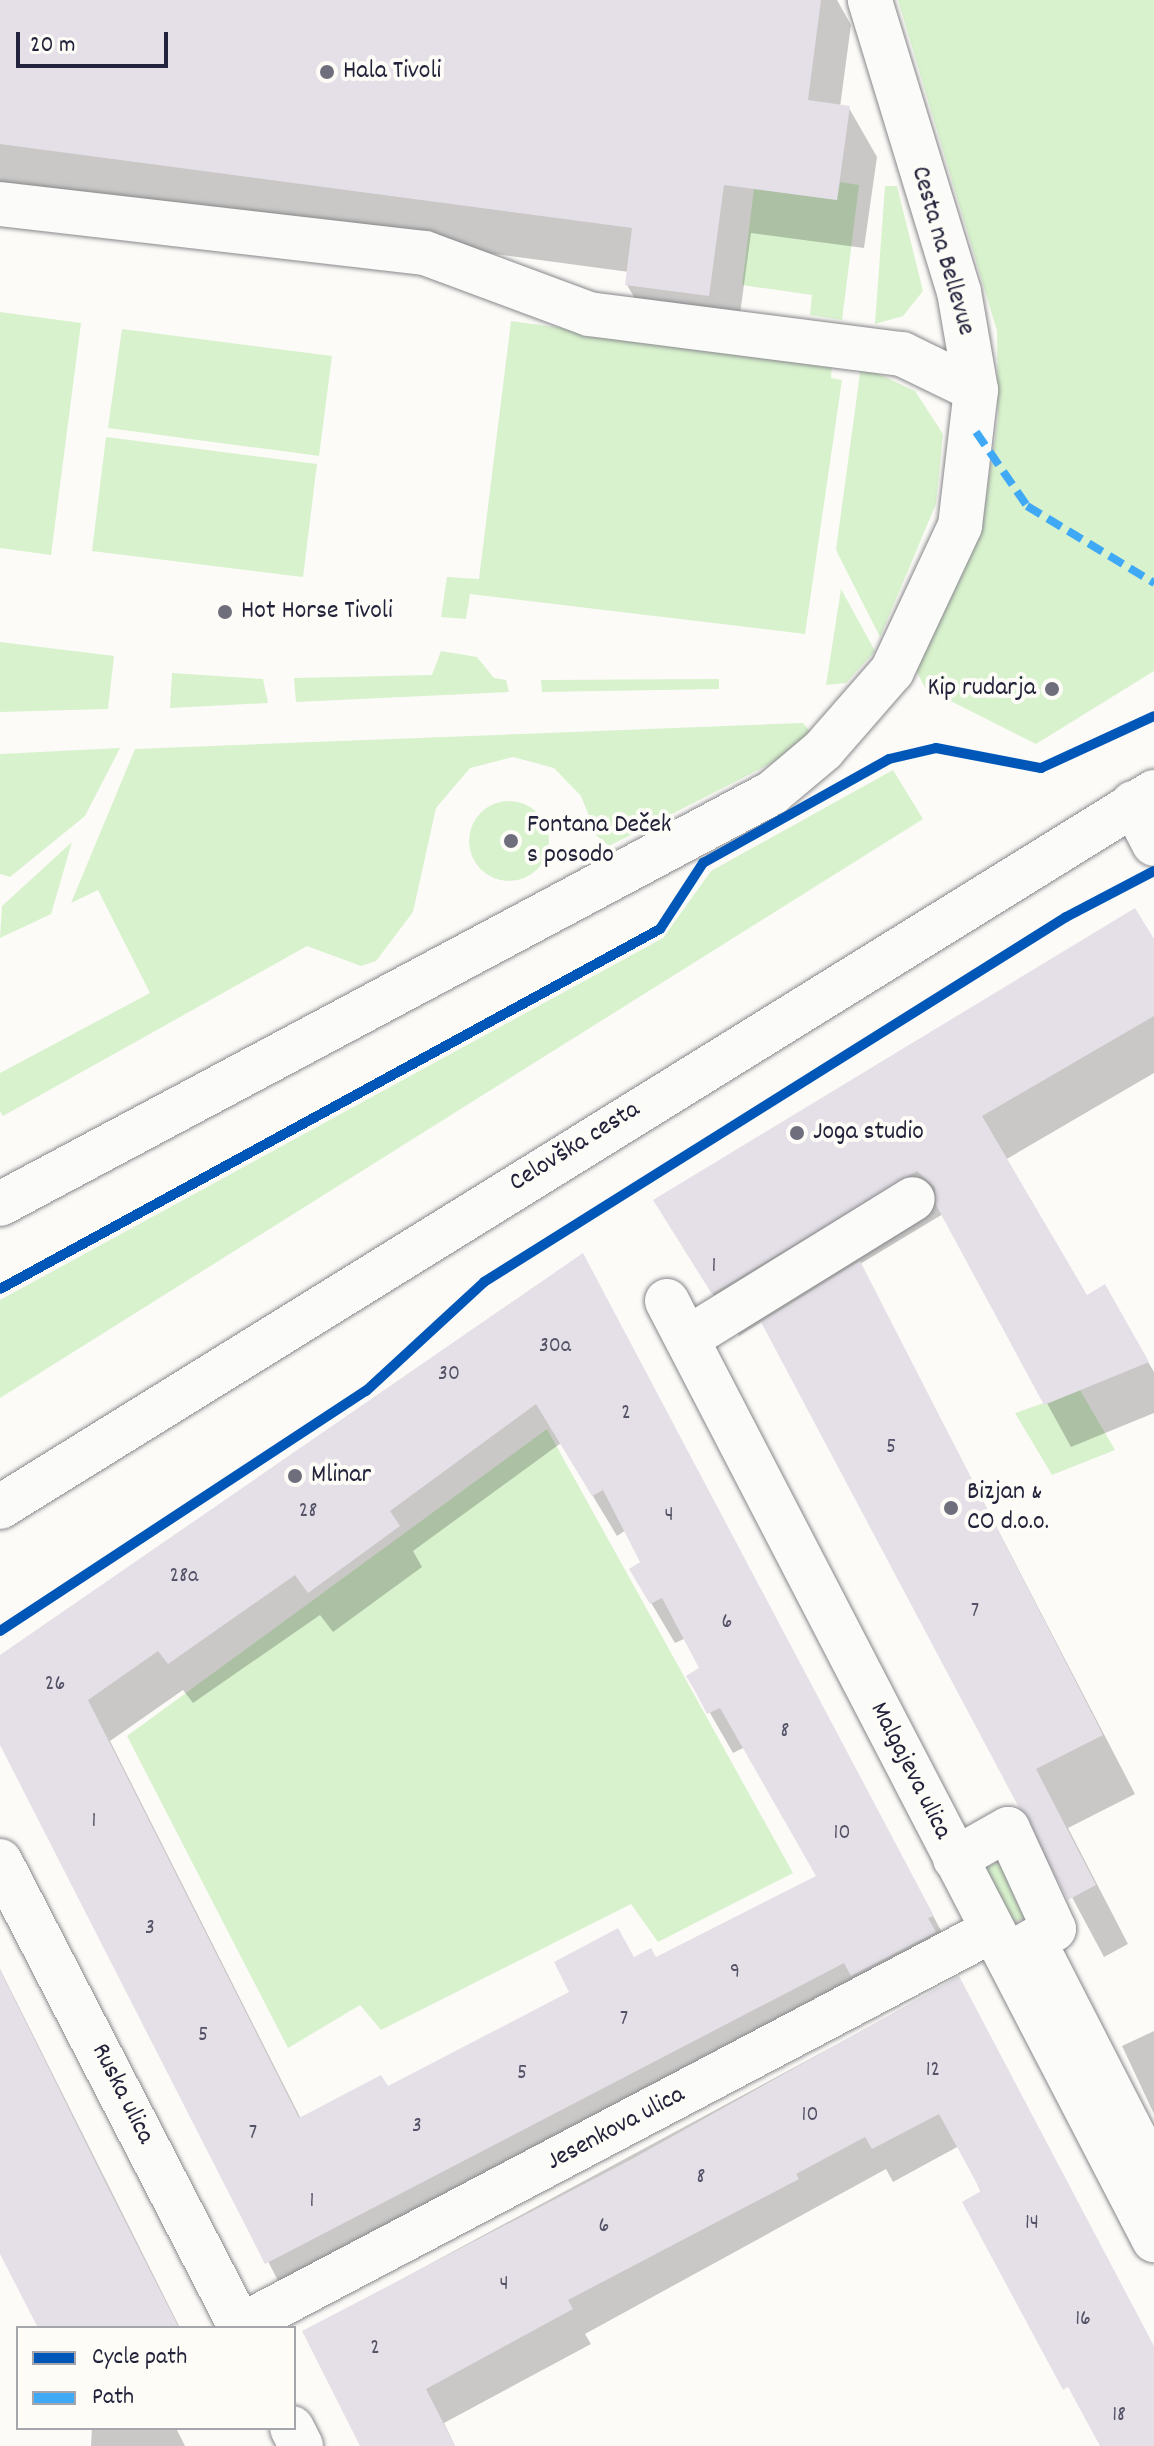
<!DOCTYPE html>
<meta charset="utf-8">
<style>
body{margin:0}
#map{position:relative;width:1154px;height:2446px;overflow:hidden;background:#fcfbf8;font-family:Dekko,sans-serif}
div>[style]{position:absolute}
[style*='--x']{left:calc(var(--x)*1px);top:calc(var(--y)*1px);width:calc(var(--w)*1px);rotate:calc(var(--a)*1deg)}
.green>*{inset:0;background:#d8f2cd}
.round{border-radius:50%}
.shadow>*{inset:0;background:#0003}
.building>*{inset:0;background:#e5e0e8}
.roads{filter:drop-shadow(0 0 2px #88888c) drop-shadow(0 0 2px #88888c)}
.minor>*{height:44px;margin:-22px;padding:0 22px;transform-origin:22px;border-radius:22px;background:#fbfbf9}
.major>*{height:44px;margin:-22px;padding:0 22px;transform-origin:22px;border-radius:22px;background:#fbfbf9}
.quiet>*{height:8px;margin-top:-4px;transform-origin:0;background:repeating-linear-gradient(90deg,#3fa9f5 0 16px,transparent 0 24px)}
.cycleway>*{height:10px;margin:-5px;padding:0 5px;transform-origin:5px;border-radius:5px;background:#0057b8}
.dots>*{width:22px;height:22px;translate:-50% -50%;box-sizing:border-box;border:4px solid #fdfcf7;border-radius:50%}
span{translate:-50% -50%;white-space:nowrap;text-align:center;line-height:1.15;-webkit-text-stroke:8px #fdfcf7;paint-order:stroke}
.number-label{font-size:22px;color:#535266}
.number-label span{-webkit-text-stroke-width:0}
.poi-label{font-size:26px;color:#22223b}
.left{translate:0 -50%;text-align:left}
.right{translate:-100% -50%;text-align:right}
.street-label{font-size:26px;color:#22223b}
.legend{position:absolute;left:16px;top:2326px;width:280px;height:104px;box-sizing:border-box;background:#fdfcf7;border:2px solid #a5a5ac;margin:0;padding:10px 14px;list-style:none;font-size:24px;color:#22223b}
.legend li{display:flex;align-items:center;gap:16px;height:40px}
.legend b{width:40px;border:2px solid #a5a5ac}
.scale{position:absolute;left:16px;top:32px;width:152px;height:36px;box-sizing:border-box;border:4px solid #22223b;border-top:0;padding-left:10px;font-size:24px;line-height:28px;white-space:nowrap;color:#22223b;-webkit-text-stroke:6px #fdfcf7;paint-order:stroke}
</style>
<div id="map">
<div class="green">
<div style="clip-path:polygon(898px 0,1154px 0,1154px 671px,1036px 744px,925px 688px,916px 670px,983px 519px,998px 418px,997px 331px)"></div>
<div style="clip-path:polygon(840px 182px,859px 185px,842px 320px,810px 315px,812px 295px,742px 285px,754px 189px,837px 200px)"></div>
<div style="clip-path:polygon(885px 186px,897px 186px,923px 291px,903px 316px,875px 324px)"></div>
<div style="clip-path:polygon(0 312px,81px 323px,51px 555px,0 548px)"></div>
<div style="clip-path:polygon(511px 321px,832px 364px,831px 378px,842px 380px,805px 634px,470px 594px,466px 619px,441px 617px,447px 577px,479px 579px)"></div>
<div style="clip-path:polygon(122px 329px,332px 356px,319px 456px,108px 428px)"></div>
<div style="clip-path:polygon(861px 366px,915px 391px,943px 434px,936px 504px,880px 637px,836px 550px)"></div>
<div style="clip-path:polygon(106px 437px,317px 464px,303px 577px,92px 551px)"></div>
<div style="clip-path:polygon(841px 589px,875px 651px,846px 683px,826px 685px)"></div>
<div style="clip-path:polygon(0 642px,114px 656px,108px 709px,0 712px)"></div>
<div style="clip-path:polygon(441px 651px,477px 657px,494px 678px,506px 680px,509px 692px,296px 702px,294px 678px,432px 675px)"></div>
<div style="clip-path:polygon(172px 673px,263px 679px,268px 703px,170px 708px)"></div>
<div style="clip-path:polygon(719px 679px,719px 689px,542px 692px,541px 680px)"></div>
<div style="clip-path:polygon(803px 723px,817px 740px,609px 846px,597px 836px,581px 796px,554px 768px,513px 757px,470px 768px,436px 808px,413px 912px,376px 961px,361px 966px,307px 946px,3px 1116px,0 1111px,0 1073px,150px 993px,98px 890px,71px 903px,135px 749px)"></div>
<div style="clip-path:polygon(120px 748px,85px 816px,10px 877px,0 874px,0 754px)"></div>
<div style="clip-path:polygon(893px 770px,923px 819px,0 1398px,0 1300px,663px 938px,711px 871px)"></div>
<div class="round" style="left:469px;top:801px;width:80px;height:80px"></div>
<div style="clip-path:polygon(72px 842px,51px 914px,0 938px,2px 906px)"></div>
<div style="clip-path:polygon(1080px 1390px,1115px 1450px,1052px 1475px,1015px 1413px)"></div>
<div style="clip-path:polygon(547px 1429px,793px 1873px,658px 1942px,631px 1904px,381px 2030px,360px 2005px,288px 2048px,127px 1736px)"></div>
<div style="clip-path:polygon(1001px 1860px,1029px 1915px,1016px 1922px,1004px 1918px,978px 1872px)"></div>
</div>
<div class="shadow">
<div style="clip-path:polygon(0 0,837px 0,851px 25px,840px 107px,849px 108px,877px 157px,864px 248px,751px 233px,736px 344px,655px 333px,627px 285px,629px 272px,0 188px)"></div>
<div style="clip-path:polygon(1154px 943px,1154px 1073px,1005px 1160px,1086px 1297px,1104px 1287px,1154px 1372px,1154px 1413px,1071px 1447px,943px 1214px,860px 1264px,1135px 1794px,1068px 1828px,1128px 1944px,1104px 1957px,763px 1321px,739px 1336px,681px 1244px)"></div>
<div style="clip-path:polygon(evenodd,583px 1256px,955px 1957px,290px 2304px,0 1741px,0 1658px,583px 1256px,561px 1443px,617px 1536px,626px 1530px,643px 1563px,631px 1569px,675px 1643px,686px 1638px,702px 1669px,698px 1692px,733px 1753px,745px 1747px,819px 1876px,656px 1959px,634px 1959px,387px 2089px,301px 2119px,110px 1741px,183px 1690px,193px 1703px,320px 1615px,333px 1632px,422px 1567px,413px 1551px,561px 1443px)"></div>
<div style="clip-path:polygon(0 1969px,180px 2328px,40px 2328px,0 2250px)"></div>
<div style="clip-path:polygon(958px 1979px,1154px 2347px,1154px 2446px,1103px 2446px,959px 2146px,893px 2182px,886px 2169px,585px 2334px,591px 2344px,444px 2423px,455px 2446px,362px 2446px,304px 2332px)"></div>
<div style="clip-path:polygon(1154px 2031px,1154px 2114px,1122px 2046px)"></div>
<div style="clip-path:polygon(92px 2428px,176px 2428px,185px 2446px,91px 2446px)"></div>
</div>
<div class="building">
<div style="clip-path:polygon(0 0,821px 0,808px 100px,850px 106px,837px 200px,724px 185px,709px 296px,625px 285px,632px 228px,0 144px)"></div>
<div style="clip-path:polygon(1135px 908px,1154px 939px,1154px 1016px,982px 1116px,1087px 1295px,1105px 1284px,1149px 1362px,1044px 1405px,936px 1205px,935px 1187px,917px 1171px,712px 1294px,653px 1200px)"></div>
<div style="clip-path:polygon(evenodd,583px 1253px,934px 1916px,928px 1918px,936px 1932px,851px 1976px,844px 1963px,265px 2264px,0 1745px,0 1655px,583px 1253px,536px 1404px,592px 1496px,603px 1490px,640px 1562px,629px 1569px,650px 1604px,662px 1598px,699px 1668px,686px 1676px,696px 1693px,707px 1714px,720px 1708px,816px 1876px,656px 1957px,651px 1948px,634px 1957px,618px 1928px,554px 1962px,569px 1992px,388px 2086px,381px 2075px,299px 2118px,88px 1700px,158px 1651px,168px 1664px,295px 1575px,308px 1593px,400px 1526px,390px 1511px,536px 1404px)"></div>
<div style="clip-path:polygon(860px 1261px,1103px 1735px,1036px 1769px,1096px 1885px,1068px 1900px,761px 1322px)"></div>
<div style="clip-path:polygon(0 1970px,103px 2178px,179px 2328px,38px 2328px,0 2254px)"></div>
<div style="clip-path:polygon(959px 1976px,1154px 2346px,1154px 2446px,1100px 2446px,1068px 2387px,1063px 2390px,962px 2202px,981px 2191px,939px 2114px,872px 2149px,865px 2137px,796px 2174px,799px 2179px,568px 2300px,573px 2309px,426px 2389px,455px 2446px,360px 2446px,302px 2331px,632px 2159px)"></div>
</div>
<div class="roads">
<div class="minor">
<div style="--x:0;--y:204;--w:428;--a:6.6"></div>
<div style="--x:425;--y:253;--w:175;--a:20.4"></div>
<div style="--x:589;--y:314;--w:316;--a:7.3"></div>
<div style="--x:902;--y:354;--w:82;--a:25.9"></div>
<div style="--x:1133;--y:803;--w:46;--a:62.9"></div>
<div style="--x:0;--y:1204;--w:875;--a:-28.03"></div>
<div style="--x:772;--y:793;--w:67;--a:-40.1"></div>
<div style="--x:823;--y:750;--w:105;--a:-48.9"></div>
<div style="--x:892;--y:671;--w:160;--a:-64.9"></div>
<div style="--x:960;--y:526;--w:137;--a:-83.3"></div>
<div style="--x:976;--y:390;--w:99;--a:-99.8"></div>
<div style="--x:959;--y:292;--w:305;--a:-107"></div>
<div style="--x:667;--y:1301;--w:1058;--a:62.59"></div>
<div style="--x:688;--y:1338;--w:264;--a:-31.7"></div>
<div style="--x:955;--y:1859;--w:61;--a:-29.5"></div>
<div style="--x:1008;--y:1829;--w:110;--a:65.3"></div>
<div style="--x:1054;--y:1929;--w:43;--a:150.4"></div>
<div style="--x:0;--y:1861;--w:526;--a:62.7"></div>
<div style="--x:1034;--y:1941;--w:263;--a:62.9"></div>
<div style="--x:240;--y:2326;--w:849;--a:-27.74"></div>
<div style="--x:292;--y:2428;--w:20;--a:63"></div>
</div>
<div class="major">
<div style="--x:0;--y:1507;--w:1358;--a:-31.78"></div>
</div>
</div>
<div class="quiet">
<div style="--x:976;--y:432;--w:90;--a:55.4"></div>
<div style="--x:1027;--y:506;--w:149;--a:31.2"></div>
</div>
<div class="cycleway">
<div style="--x:0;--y:1289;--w:752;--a:-28.61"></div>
<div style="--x:660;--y:929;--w:79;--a:-56.9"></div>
<div style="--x:703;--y:863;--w:213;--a:-29.2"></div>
<div style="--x:889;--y:759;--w:48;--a:-13.2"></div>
<div style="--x:936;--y:748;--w:107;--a:10.8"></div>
<div style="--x:1041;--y:768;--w:124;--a:-24.7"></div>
<div style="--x:0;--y:1631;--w:438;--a:-33.3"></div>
<div style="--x:366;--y:1391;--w:161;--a:-42.7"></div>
<div style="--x:484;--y:1282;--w:687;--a:-32.09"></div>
<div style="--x:1066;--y:917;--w:99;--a:-27.6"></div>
</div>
<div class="dots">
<div style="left:327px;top:72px;background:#6e6e7d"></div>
<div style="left:225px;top:612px;background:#6e6e7d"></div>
<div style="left:1052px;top:689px;background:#6e6e7d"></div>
<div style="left:511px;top:841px;background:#6e6e7d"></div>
<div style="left:797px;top:1133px;background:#6e6e7d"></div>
<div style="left:295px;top:1476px;background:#6e6e7d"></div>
<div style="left:951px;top:1508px;background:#6e6e7d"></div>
</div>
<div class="number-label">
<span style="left:714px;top:1267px">1</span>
<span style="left:555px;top:1347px">30a</span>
<span style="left:449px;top:1375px">30</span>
<span style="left:626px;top:1414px">2</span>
<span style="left:891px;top:1448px">5</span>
<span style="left:308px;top:1512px">28</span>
<span style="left:669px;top:1516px">4</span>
<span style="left:184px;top:1577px">28a</span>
<span style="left:975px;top:1612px">7</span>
<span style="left:727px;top:1623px">6</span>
<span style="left:55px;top:1685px">26</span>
<span style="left:785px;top:1732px">8</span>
<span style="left:94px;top:1822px">1</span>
<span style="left:842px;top:1834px">10</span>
<span style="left:150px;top:1929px">3</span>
<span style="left:735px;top:1973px">9</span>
<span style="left:624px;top:2020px">7</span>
<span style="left:203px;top:2036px">5</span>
<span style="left:933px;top:2071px">12</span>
<span style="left:522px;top:2074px">5</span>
<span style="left:810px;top:2116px">10</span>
<span style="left:417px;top:2127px">3</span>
<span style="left:253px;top:2134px">7</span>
<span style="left:701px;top:2178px">8</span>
<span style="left:312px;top:2202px">1</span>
<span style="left:1032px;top:2224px">14</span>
<span style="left:604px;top:2227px">6</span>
<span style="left:504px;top:2285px">4</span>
<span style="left:1083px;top:2320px">16</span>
<span style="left:375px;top:2349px">2</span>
<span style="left:1119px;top:2416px">18</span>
</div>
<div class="poi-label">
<span class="left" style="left:343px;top:72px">Hala Tivoli</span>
<span class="left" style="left:241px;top:612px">Hot Horse Tivoli</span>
<span class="right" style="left:1036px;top:689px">Kip rudarja</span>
<span class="left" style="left:527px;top:841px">Fontana Deček<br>s posodo</span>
<span class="left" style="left:813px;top:1133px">Joga studio</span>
<span class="left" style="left:311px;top:1476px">Mlinar</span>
<span class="left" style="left:967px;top:1508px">Bizjan &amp;<br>CO d.o.o.</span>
</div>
<div class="street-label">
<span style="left:942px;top:251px;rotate:74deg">Cesta na Bellevue</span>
<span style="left:575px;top:1147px;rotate:-32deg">Celovška cesta</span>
<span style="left:910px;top:1771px;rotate:63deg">Malgajeva ulica</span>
<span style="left:122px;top:2094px;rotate:63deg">Ruska ulica</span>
<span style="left:616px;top:2129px;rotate:-28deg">Jesenkova ulica</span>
</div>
<ul class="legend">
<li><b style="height:10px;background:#0057b8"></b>Cycle path</li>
<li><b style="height:10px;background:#3fa9f5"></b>Path</li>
</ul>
<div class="scale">20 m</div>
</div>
